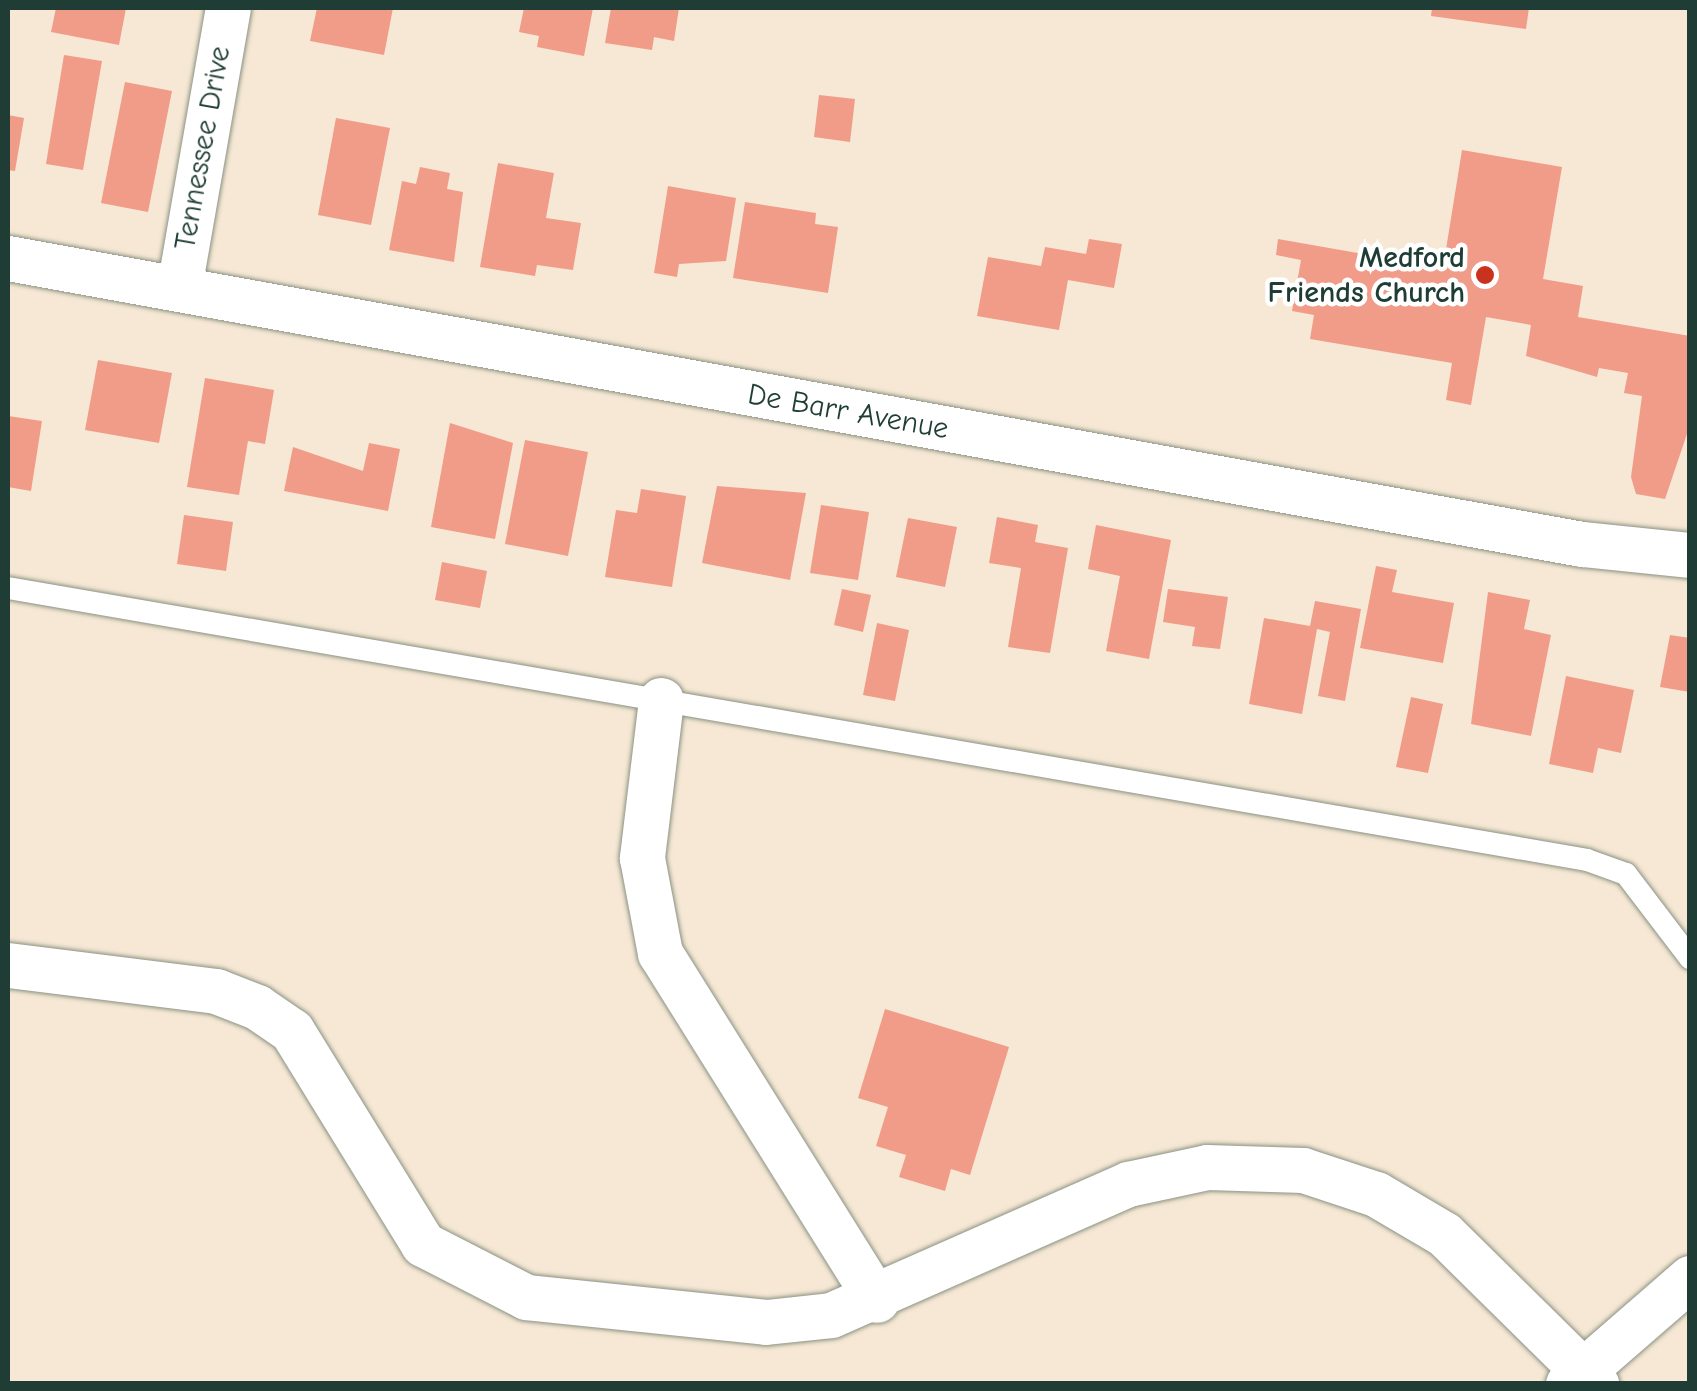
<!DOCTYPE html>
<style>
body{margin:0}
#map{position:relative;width:1697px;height:1391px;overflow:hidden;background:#f6e8d4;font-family:"Comic Neue",sans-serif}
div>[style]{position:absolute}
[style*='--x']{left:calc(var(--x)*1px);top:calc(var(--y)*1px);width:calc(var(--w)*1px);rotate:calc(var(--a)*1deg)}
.building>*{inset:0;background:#f09c88}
.roads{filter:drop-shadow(0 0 2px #8a9284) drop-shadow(0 0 2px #8a9284)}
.service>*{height:22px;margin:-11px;padding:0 11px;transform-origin:11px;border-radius:11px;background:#fff}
.minor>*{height:45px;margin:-22.5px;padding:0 22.5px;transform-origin:22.5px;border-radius:22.5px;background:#fff}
.dots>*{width:28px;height:28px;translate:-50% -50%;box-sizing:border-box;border:5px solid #fff;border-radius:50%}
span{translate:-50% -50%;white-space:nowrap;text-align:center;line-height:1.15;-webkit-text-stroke:9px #fff;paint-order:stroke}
.street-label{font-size:30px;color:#1f3d34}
.poi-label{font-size:30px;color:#1f3d34;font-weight:700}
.right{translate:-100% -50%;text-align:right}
.frame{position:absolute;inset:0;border:10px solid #1f3d34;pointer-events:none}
</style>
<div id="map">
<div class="building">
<div style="clip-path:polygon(56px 8px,126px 8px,119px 45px,51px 32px)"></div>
<div style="clip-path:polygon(317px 8px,393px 8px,384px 55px,310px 41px)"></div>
<div style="clip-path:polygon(524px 8px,593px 8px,584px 56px,537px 47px,539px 36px,519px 32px)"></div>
<div style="clip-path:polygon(611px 8px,679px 8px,674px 41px,654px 37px,652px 50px,605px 43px)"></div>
<div style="clip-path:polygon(1432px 8px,1529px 8px,1526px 29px,1431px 16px)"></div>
<div style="clip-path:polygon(64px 55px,102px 61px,83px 170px,46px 164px)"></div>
<div style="clip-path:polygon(125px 82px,172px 91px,148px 212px,101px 203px)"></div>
<div style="clip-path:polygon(819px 95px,855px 99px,850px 142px,814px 137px)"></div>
<div style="clip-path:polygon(8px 115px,24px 118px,15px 171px,8px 170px)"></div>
<div style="clip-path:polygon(336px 118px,390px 128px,371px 225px,318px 215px)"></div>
<div style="clip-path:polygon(1462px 150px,1562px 167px,1543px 279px,1583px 286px,1578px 317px,1690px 336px,1690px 425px,1665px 499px,1636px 494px,1631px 477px,1642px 396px,1624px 393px,1628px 373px,1599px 368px,1597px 377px,1526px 356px,1531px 325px,1486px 317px,1471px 405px,1446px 400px,1452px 363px,1310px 339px,1314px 315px,1292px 311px,1301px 260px,1276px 255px,1278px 239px,1443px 268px)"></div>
<div style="clip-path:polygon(498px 163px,554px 173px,546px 218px,581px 223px,573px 270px,537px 265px,535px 276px,480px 267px)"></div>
<div style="clip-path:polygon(420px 167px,450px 173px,447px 189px,463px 192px,454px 262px,389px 250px,402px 181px,416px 184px)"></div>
<div style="clip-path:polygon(668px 186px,736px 198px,726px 261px,679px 264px,677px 277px,654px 273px)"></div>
<div style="clip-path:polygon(745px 202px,816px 213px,815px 224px,838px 227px,828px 293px,733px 278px)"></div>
<div style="clip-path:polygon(1089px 239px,1122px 244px,1114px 288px,1068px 280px,1059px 330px,977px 316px,988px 257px,1041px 266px,1045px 247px,1086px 254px)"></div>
<div style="clip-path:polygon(98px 360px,172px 373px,159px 443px,85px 430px)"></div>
<div style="clip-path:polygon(205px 378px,274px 390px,265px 444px,248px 441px,239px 495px,187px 487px)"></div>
<div style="clip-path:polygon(8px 416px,42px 421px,31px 491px,8px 487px)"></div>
<div style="clip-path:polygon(450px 423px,513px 443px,495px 539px,431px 527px)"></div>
<div style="clip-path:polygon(525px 440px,588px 452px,568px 556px,505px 544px)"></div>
<div style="clip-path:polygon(369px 443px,400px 449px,388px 511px,284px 491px,293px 447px,363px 471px)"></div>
<div style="clip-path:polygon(717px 486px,806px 493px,790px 580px,702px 563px)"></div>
<div style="clip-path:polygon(641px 489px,686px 496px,672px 587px,605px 577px,616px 510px,637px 513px)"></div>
<div style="clip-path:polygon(821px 505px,869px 512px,858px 580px,810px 573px)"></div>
<div style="clip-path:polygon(184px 515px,233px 522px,226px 571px,177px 564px)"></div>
<div style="clip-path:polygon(997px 517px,1038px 525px,1035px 542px,1068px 548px,1050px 653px,1008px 647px,1021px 568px,989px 563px)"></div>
<div style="clip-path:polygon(908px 518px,957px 527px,945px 587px,896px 577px)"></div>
<div style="clip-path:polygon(1096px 525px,1171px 540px,1149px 659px,1106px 651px,1120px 576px,1088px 569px)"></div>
<div style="clip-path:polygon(442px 562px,487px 571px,480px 608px,435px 600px)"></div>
<div style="clip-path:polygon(1376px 566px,1397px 570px,1392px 592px,1454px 603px,1443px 663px,1360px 648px)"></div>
<div style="clip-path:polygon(842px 589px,871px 595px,863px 632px,834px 625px)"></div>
<div style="clip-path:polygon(1168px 589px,1228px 597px,1220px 649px,1192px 646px,1195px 627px,1163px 622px)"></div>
<div style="clip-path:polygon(1488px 592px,1530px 600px,1524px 629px,1551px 635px,1531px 736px,1471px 724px)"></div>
<div style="clip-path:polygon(1315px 601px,1361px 609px,1345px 701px,1318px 696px,1330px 632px,1317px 629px,1302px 714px,1249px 704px,1264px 618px,1310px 626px)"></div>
<div style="clip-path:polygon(877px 623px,909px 630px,895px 701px,863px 695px)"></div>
<div style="clip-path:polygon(1670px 635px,1690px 638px,1690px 692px,1660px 687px)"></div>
<div style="clip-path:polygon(1566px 676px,1634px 690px,1621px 753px,1598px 748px,1593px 773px,1549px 764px)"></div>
<div style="clip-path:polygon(1411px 697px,1443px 704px,1428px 773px,1396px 767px)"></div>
<div style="clip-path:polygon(885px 1009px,1009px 1047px,970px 1175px,951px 1169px,945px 1191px,899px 1177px,906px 1155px,876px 1146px,888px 1107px,858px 1098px)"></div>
</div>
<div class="roads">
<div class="service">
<div style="--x:8;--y:588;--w:1602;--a:9.77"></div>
<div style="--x:1587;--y:860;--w:41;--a:19.7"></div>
<div style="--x:1626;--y:874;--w:106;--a:52.7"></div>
</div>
<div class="minor">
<div style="--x:8;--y:258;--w:1600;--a:10.3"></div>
<div style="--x:1582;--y:544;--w:109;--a:5.8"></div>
<div style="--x:179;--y:288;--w:284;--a:-80.1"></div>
<div style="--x:661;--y:700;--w:159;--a:96.9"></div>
<div style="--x:642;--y:858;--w:97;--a:79.3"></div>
<div style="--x:660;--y:953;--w:409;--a:58"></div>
<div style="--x:8;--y:965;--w:210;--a:7.1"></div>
<div style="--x:216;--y:991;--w:44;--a:21.3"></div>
<div style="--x:257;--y:1007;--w:42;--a:34.4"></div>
<div style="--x:292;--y:1031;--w:250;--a:58.4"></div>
<div style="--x:423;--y:1244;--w:116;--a:27.2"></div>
<div style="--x:526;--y:1297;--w:241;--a:5.9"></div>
<div style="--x:766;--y:1322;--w:65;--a:-6.1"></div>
<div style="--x:831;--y:1315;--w:325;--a:-23.8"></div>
<div style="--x:1128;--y:1184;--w:81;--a:-12.1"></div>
<div style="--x:1207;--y:1167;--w:96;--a:1.8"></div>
<div style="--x:1303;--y:1170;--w:77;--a:18.2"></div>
<div style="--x:1376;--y:1194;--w:79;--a:30.5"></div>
<div style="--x:1444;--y:1234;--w:214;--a:44.6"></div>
<div style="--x:1568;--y:1384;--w:162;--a:-41"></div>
</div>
</div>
<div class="dots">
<div style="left:1485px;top:275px;background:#c8321e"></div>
</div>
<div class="street-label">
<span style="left:203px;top:148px;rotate:-80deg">Tennessee Drive</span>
<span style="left:848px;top:412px;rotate:10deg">De Barr Avenue</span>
</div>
<div class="poi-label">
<span class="right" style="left:1465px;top:275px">Medford<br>Friends Church</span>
</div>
<div class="frame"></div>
</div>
